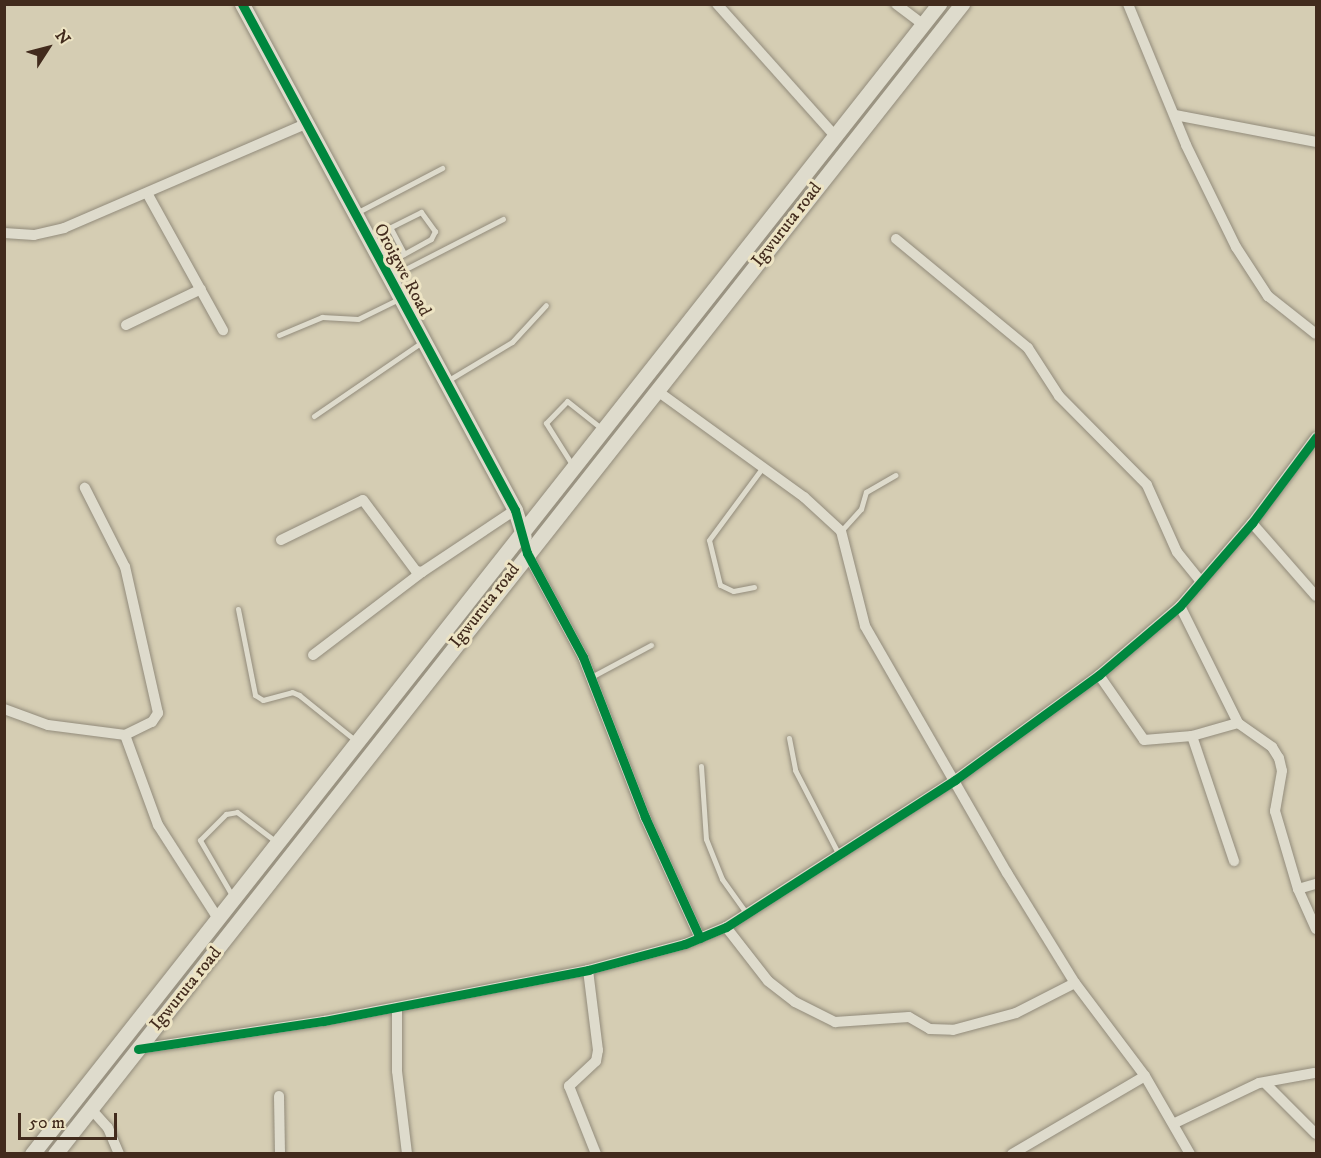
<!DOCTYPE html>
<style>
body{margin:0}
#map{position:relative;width:1321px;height:1158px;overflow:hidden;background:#d5cdb3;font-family:"IM FELL DW Pica",serif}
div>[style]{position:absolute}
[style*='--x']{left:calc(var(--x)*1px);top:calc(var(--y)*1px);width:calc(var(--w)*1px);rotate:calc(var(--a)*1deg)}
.roads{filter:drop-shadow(0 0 2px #928b7b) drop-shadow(0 0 2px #928b7b)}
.lane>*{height:5px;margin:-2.5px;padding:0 2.5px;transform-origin:2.5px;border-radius:2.5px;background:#dedbcc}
.street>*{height:10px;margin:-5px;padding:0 5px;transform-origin:5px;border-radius:5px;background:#dedbcc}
.secondary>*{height:15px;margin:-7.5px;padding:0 7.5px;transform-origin:7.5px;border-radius:7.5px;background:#dedbcc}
.cycleway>*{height:9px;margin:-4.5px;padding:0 4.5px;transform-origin:4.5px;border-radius:4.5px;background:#00873e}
span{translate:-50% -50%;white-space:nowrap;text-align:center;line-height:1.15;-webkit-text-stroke:6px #ede4c4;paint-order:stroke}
.street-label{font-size:18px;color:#422b1d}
.frame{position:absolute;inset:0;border:6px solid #422b1d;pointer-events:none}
.north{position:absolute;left:18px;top:18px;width:60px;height:60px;-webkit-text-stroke:4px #ede4c4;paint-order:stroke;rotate:54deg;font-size:16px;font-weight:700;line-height:24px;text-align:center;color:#422b1d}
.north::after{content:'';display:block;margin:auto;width:21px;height:27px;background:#422b1d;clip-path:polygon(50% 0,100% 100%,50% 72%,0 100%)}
.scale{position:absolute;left:18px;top:1113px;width:99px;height:27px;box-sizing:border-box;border:3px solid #422b1d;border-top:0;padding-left:8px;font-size:18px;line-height:21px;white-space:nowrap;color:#422b1d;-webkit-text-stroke:4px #ede4c4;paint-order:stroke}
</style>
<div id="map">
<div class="roads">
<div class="lane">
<div style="--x:358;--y:212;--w:95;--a:-27.6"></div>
<div style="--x:390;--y:227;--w:30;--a:62"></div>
<div style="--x:371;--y:237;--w:56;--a:-26.6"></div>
<div style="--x:421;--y:212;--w:24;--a:54"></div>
<div style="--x:435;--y:231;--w:9;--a:117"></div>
<div style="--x:431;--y:239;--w:54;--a:151"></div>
<div style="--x:390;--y:277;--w:127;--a:-27.2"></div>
<div style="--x:279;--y:335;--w:47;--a:-22.7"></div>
<div style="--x:322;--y:317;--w:36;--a:3"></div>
<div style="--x:358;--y:319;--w:46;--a:-26"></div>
<div style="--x:447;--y:381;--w:76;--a:-31"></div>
<div style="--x:512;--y:342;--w:50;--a:-47.4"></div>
<div style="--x:314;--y:416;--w:131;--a:-34.4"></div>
<div style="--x:573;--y:466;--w:51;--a:-122.1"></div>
<div style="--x:546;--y:423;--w:30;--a:-46"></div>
<div style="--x:567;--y:401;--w:43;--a:38.5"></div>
<div style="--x:841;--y:531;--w:30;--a:-48"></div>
<div style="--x:861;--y:509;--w:18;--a:-74"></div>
<div style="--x:866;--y:492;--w:34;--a:-30"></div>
<div style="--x:754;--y:587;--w:21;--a:169"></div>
<div style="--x:733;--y:591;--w:14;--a:-155"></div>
<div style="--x:720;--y:585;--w:46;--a:-103.7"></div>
<div style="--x:709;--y:540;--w:91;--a:-53.5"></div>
<div style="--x:238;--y:609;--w:88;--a:78.8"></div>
<div style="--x:255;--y:695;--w:9;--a:32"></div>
<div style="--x:263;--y:700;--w:30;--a:-15"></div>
<div style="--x:292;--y:692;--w:8;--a:23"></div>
<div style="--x:299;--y:695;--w:72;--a:38.8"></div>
<div style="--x:591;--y:677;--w:68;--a:-28.1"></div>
<div style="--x:789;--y:738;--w:33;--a:79"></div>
<div style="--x:795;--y:770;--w:96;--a:62.6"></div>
<div style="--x:701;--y:766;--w:73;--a:86.1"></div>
<div style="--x:706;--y:839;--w:43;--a:68.2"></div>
<div style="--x:722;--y:879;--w:43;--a:54.5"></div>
<div style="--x:233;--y:897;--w:66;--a:-120.1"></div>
<div style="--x:200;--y:840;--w:37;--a:-45"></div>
<div style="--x:226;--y:814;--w:11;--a:-10"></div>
<div style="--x:237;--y:812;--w:48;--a:37.3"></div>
</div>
<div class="street">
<div style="--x:717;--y:4;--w:177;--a:48.2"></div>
<div style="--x:896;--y:4;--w:34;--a:37"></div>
<div style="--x:1128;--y:4;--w:152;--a:67.6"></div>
<div style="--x:1186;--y:145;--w:114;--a:63.9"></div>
<div style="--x:1236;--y:247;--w:59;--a:56.9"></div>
<div style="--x:1268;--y:296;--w:61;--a:38.4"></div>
<div style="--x:1175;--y:115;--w:144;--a:10.8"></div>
<div style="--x:147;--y:193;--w:157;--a:61"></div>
<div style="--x:4;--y:233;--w:30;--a:4"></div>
<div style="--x:34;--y:235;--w:31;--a:-13"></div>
<div style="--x:64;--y:228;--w:262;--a:-23.3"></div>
<div style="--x:896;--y:239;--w:171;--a:39.5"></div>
<div style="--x:1028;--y:348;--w:57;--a:57.1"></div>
<div style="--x:1059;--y:396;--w:125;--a:45.3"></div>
<div style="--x:1147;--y:485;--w:73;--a:65.9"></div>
<div style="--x:1177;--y:552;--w:38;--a:51"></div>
<div style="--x:126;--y:325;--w:83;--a:-25.6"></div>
<div style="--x:656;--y:390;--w:183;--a:35.9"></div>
<div style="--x:804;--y:497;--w:50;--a:42.6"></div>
<div style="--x:841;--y:531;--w:98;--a:75.8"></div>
<div style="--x:865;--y:626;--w:285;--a:60.1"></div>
<div style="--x:1007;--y:873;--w:129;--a:58.3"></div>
<div style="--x:1075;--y:983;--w:116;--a:53"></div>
<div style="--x:1145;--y:1076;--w:90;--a:60"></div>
<div style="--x:1252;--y:523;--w:97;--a:48.8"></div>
<div style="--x:281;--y:540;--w:91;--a:-26"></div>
<div style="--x:363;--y:500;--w:89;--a:53.3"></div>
<div style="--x:416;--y:571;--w:6;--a:9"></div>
<div style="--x:422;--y:572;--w:112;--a:-33.7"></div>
<div style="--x:527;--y:553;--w:118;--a:61.7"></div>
<div style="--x:583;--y:657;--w:172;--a:68.8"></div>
<div style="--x:645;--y:817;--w:133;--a:65.6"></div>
<div style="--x:1180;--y:606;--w:131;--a:63.6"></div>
<div style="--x:1238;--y:723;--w:42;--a:35.2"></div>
<div style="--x:1272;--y:747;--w:13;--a:58"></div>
<div style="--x:1279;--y:758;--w:13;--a:77"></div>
<div style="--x:1282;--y:771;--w:41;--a:99.9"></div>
<div style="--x:1275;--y:811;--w:81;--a:73.6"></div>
<div style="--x:1298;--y:889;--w:44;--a:65.8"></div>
<div style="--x:313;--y:655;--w:137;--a:-37.3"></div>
<div style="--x:1099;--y:675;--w:79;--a:55.3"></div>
<div style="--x:1144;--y:740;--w:48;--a:-4.8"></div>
<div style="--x:1192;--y:736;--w:48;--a:-15.8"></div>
<div style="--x:4;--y:709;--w:47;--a:20"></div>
<div style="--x:48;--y:725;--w:78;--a:7.4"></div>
<div style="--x:125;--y:735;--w:30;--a:-26"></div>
<div style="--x:152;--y:722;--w:11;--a:-56"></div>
<div style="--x:158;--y:713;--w:150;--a:-102.7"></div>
<div style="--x:125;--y:567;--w:89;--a:-116.9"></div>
<div style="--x:125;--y:735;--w:96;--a:69.9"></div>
<div style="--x:158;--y:825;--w:109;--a:57.3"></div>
<div style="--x:1192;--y:736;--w:132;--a:71.4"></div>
<div style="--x:1298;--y:889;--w:19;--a:-16"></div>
<div style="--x:726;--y:927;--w:68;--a:52.1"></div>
<div style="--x:768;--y:981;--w:34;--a:38"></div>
<div style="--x:795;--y:1002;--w:45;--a:26.6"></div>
<div style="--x:835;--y:1022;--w:74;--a:-3.9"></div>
<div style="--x:909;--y:1017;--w:24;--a:30"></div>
<div style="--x:930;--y:1029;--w:23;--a:2"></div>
<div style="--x:953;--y:1030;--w:65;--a:-15.1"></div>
<div style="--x:1016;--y:1013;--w:66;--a:-27"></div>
<div style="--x:588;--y:970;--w:81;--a:82.9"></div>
<div style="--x:598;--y:1050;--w:11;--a:100"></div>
<div style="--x:596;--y:1061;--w:37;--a:137"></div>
<div style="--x:569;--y:1086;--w:73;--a:68.3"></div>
<div style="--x:397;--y:1007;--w:64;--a:90"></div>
<div style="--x:397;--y:1071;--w:84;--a:83.1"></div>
<div style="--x:138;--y:1049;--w:188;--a:-8.6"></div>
<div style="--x:324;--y:1021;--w:269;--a:-10.9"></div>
<div style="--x:588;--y:970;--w:100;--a:-15"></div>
<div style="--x:685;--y:944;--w:44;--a:-22.5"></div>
<div style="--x:726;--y:927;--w:272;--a:-32.7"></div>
<div style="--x:955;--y:780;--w:178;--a:-36.1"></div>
<div style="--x:1099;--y:675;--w:106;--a:-40.4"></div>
<div style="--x:1180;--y:606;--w:110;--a:-49.1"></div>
<div style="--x:1252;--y:523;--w:107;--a:-53.3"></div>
<div style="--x:1265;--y:1083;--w:72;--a:45"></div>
<div style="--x:279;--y:1096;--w:58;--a:89"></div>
<div style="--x:91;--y:1109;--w:25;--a:48"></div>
<div style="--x:108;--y:1128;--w:28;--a:67"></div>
<div style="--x:1175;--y:1123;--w:93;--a:-25.5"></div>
<div style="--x:1259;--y:1083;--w:56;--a:-10.3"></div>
<div style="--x:1012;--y:1154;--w:154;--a:-30.4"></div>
</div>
<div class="secondary">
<div style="--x:242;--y:4;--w:575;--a:61.65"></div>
<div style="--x:515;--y:510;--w:28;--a:72"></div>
<div style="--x:32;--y:1154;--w:1465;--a:-51.74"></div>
<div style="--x:55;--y:1154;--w:1465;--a:-51.74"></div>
</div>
</div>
<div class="cycleway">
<div style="--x:242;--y:4;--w:575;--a:61.65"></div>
<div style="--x:515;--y:510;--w:45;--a:74.4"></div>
<div style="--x:527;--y:553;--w:118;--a:61.7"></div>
<div style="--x:583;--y:657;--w:172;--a:68.8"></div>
<div style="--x:645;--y:817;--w:133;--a:65.6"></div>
<div style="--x:138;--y:1049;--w:188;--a:-8.6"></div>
<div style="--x:324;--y:1021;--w:269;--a:-10.9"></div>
<div style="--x:588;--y:970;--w:100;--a:-15"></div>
<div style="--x:685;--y:944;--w:44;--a:-22.5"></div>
<div style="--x:726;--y:927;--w:272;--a:-32.7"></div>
<div style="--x:955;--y:780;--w:178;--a:-36.1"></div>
<div style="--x:1099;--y:675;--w:106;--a:-40.4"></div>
<div style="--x:1180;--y:606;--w:110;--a:-49.1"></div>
<div style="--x:1252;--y:523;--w:107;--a:-53.3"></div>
</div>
<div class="street-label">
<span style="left:787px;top:225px;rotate:-52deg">Igwuruta road</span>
<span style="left:402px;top:270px;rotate:62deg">Oroigwe Road</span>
<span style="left:485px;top:606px;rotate:-52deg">Igwuruta road</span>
<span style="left:186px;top:989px;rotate:-51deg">Igwuruta road</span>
</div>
<div class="frame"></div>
<div class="north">N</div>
<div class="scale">50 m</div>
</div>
